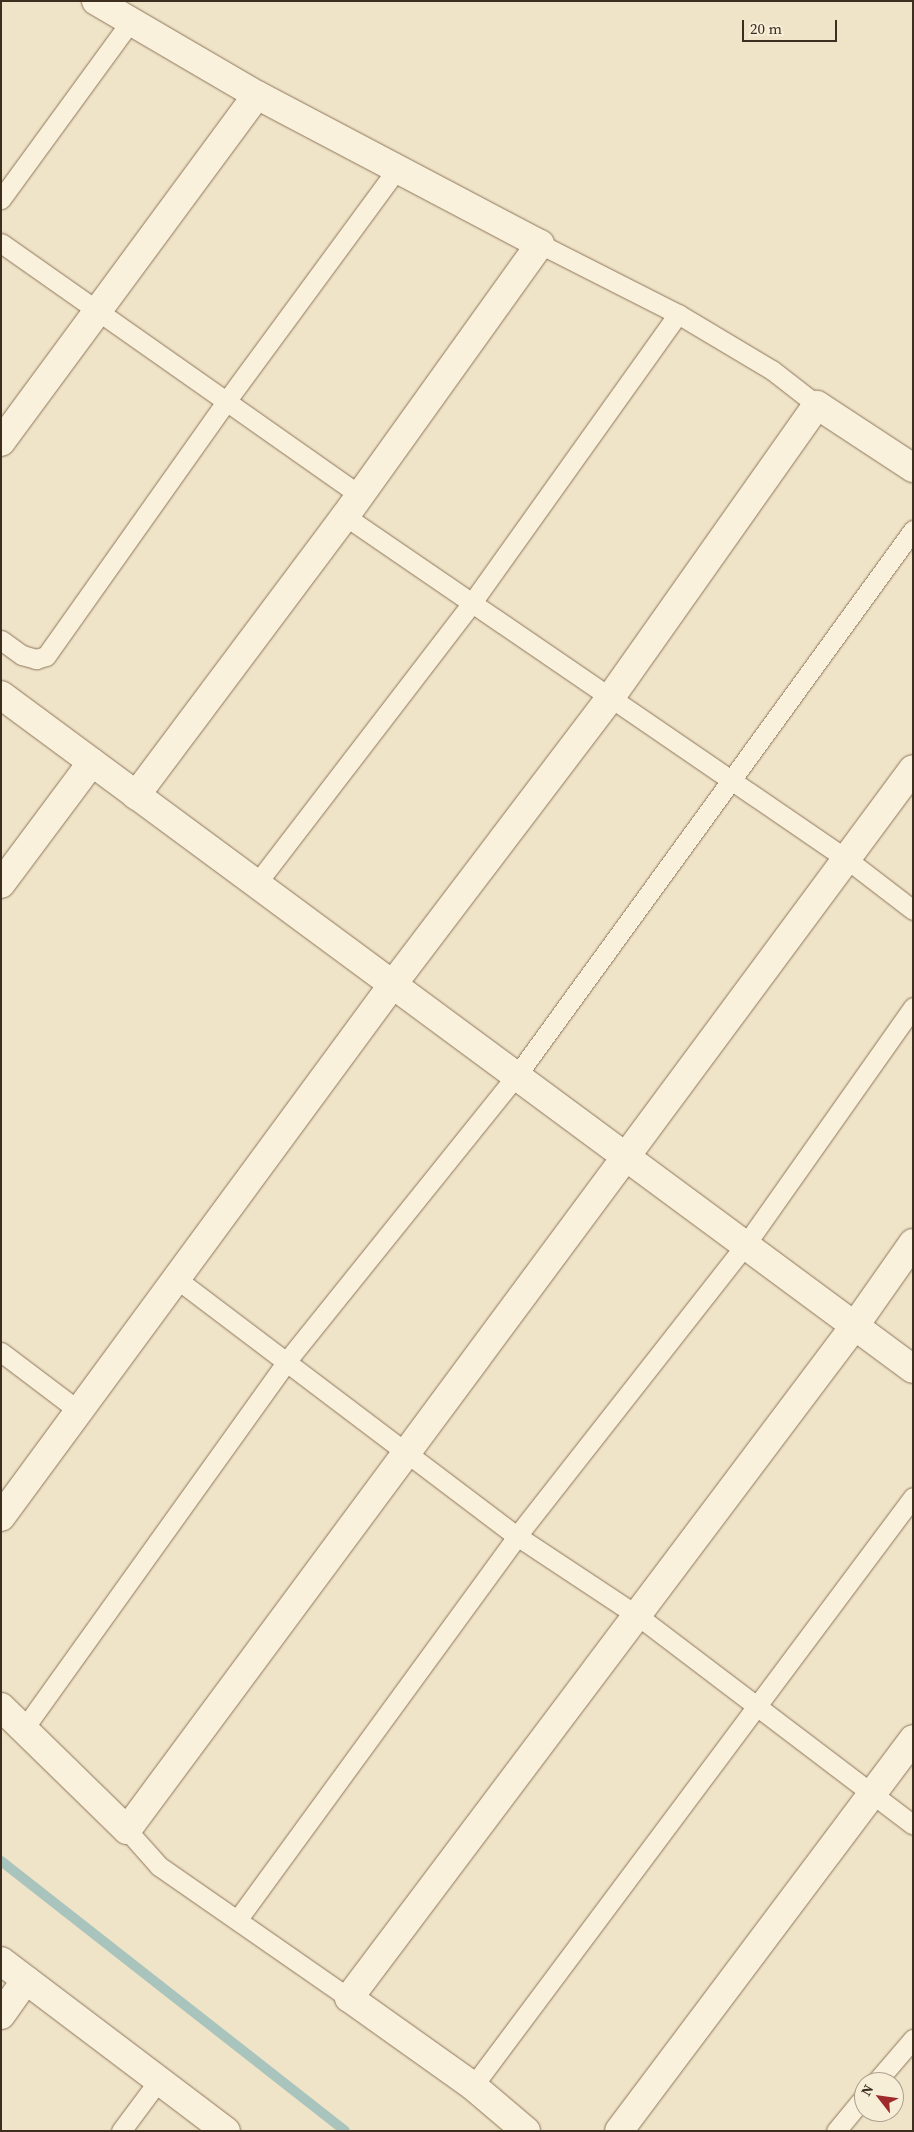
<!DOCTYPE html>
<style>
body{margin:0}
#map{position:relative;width:914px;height:2132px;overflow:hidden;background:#f0e4c8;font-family:"Source Serif 4",serif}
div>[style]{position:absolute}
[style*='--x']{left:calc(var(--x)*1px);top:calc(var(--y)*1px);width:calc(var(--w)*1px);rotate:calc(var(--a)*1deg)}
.stream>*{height:10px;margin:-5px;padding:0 5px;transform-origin:5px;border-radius:5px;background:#a9c4bc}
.roads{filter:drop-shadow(0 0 1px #8d765c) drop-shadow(0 0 1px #8d765c)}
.lane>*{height:19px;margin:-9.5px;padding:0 9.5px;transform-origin:9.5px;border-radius:9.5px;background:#faf1dc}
.street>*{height:28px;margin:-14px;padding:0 14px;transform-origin:14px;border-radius:14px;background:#faf1dc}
span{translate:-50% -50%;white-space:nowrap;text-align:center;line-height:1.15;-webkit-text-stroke:4px #f7eed8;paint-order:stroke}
.frame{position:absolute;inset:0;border:2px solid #3d2e20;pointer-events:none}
.north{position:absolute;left:854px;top:2072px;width:50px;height:50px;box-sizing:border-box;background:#f7eed8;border:1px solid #ada18e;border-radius:50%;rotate:300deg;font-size:14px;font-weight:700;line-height:20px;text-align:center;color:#3d2e20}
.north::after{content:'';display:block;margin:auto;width:18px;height:22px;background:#9e2a2b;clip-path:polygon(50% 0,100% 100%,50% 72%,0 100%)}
.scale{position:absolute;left:742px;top:20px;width:95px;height:22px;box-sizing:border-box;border:2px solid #3d2e20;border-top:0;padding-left:6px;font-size:15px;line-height:18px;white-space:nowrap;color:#3d2e20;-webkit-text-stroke:4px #f7eed8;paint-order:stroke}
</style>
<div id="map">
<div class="stream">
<div style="--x:1;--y:1861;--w:437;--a:38.1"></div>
</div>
<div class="roads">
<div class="lane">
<div style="--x:1;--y:199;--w:220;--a:-53.9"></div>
<div style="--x:1;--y:243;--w:438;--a:35.1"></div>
<div style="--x:540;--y:244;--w:155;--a:26.9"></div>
<div style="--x:678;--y:314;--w:109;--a:30.8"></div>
<div style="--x:772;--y:370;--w:57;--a:37.9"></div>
<div style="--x:345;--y:516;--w:609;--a:34.37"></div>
<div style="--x:848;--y:860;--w:82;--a:37.6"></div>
<div style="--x:1;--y:640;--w:26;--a:36"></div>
<div style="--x:22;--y:655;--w:15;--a:16"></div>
<div style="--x:36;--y:659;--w:10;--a:-17"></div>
<div style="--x:46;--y:656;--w:310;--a:-54.7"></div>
<div style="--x:225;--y:403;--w:290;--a:-53.7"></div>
<div style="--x:257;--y:883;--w:352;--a:-52.5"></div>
<div style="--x:471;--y:604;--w:356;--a:-54.5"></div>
<div style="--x:178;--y:1280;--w:425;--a:37.1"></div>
<div style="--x:517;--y:1536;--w:145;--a:33.5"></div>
<div style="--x:638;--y:1616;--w:345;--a:37.2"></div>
<div style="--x:1;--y:1352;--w:98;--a:37.1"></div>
<div style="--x:25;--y:1727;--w:449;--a:-54.4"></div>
<div style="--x:286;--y:1362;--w:368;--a:-51.2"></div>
<div style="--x:517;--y:1075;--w:674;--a:-54"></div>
<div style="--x:127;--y:1830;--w:48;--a:48.4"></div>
<div style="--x:159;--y:1866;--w:231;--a:34.8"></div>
<div style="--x:238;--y:1919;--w:474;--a:-53.9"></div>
<div style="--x:517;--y:1536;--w:371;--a:-51.9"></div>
<div style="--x:746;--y:1244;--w:290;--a:-54.8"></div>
<div style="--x:876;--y:2082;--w:57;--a:-49.3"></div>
<div style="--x:473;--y:2086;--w:735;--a:-53.24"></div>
<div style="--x:121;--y:2131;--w:64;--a:-53.3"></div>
<div style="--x:836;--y:2131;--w:44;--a:-50.5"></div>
</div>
<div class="street">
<div style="--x:96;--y:1;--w:186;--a:30.3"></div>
<div style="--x:257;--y:95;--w:320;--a:27.8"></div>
<div style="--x:540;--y:244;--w:335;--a:125.6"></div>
<div style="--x:345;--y:516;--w:349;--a:126.8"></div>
<div style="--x:1;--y:442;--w:431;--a:-53.6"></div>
<div style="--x:1;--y:695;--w:1134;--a:36.47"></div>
<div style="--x:1;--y:884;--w:152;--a:-53.3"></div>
<div style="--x:1;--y:1517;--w:662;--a:-53.67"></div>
<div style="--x:393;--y:984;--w:360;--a:-52.8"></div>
<div style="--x:611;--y:697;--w:357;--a:-54.8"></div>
<div style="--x:817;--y:405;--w:115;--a:33.3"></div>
<div style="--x:1;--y:1707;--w:176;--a:44.3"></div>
<div style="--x:127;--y:1830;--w:1320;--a:-53.47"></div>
<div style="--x:1;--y:1961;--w:282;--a:37.1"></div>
<div style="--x:1;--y:2015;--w:43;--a:-54.5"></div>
<div style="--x:526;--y:2131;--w:70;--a:-139.7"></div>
<div style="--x:473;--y:2086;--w:152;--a:-144.6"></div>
<div style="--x:349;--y:1998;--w:843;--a:-53.05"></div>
<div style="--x:856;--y:1324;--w:99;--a:-54.9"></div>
<div style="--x:619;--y:2131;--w:490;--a:-53.1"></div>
</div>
</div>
<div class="frame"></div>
<div class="north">N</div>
<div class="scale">20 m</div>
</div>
